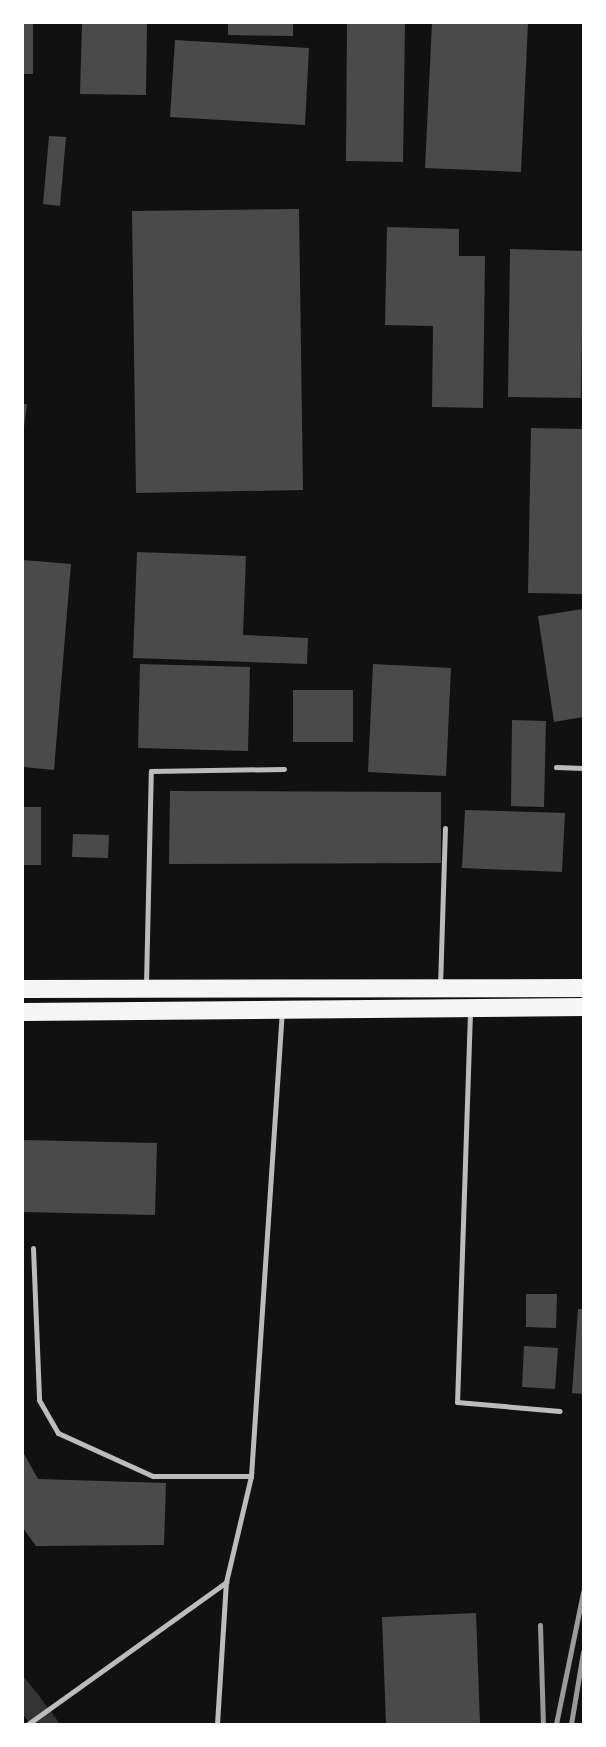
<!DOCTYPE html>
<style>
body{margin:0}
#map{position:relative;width:606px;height:1747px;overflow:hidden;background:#111;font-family:Montserrat,sans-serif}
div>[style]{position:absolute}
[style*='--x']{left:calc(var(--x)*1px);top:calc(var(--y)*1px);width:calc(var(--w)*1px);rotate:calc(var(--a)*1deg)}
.water>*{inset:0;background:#333}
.building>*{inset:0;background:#4a4a4a}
.service>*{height:5px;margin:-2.5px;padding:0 2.5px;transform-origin:2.5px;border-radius:2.5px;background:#bcbcbc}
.primary>*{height:18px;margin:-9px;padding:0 9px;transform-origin:9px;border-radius:9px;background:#f5f5f5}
.rail>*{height:5px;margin:-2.5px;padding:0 2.5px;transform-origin:2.5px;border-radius:2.5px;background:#9a9a9a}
span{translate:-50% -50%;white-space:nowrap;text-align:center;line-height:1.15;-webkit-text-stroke:5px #fff;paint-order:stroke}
.frame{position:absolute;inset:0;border:24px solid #fff;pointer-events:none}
</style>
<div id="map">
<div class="water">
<div style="clip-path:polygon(23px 1676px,37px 1693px,60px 1724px,30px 1724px,23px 1714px)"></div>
</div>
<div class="building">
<div style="clip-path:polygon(23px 23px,33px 23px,33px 74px,23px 74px)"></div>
<div style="clip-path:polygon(82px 23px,147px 23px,146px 95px,80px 94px)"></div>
<div style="clip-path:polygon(228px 23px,293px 23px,293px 36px,228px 35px)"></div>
<div style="clip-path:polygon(347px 23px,405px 23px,403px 162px,346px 161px)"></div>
<div style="clip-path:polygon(432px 23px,528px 23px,521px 172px,425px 168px)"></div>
<div style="clip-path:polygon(175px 40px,309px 48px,305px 125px,170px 117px)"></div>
<div style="clip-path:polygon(49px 136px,66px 137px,60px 206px,43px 204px)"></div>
<div style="clip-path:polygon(299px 209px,303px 490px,136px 493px,132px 211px)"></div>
<div style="clip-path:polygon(387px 227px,459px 229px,459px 256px,485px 256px,483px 408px,432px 407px,433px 326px,385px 325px)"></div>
<div style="clip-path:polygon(510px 249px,583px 251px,581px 398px,508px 397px)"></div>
<div style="clip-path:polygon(23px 404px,27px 404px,24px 427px,23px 426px)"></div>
<div style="clip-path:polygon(531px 428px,583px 429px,583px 594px,528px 593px)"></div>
<div style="clip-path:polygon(137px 552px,246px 556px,243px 635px,308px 638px,307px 664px,133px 658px)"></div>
<div style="clip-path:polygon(23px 560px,71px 564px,54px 770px,23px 767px)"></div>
<div style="clip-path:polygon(583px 609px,583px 717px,554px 722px,538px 616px)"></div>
<div style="clip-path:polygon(140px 664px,250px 667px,248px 751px,138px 748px)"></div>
<div style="clip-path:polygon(373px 664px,451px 668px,446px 776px,368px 772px)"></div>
<div style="clip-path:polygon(293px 690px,353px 690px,353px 742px,293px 742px)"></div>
<div style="clip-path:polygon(512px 720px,546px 721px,544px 807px,511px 806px)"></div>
<div style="clip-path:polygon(170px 791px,441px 792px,441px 863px,169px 864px)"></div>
<div style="clip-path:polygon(23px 807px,41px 807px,41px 865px,23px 865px)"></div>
<div style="clip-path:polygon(465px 810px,565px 813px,562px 872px,462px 868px)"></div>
<div style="clip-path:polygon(73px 834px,109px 835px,108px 858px,72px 857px)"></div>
<div style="clip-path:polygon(23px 1140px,157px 1143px,155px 1215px,23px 1212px)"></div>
<div style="clip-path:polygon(526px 1294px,557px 1294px,556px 1328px,526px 1327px)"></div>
<div style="clip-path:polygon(578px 1309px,583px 1309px,583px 1394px,572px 1393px)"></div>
<div style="clip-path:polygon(524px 1346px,558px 1348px,555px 1389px,522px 1387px)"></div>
<div style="clip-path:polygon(23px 1452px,38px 1479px,166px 1483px,164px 1545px,36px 1546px,23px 1528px)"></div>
<div style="clip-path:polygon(476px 1613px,480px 1724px,386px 1724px,382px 1617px)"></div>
</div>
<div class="service">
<div style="--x:556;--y:767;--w:27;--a:2"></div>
<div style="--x:146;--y:984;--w:213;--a:-88.7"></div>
<div style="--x:151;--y:771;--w:133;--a:-0.9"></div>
<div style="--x:440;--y:986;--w:158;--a:-88.2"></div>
<div style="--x:470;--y:1012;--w:390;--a:91.9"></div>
<div style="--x:457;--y:1402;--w:103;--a:5"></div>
<div style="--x:33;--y:1248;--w:152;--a:87.7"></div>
<div style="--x:39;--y:1400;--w:38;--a:60"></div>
<div style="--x:58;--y:1433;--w:104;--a:24.4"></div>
<div style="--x:153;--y:1476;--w:98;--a:0"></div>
<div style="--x:28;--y:1724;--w:244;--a:-35.6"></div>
<div style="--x:217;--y:1724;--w:142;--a:-86.4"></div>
<div style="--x:226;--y:1582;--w:109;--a:-76.7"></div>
<div style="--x:251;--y:1476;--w:464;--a:-86.2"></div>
</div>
<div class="primary">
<div style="--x:23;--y:989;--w:560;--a:-0.1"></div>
<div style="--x:23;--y:1012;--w:560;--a:-0.51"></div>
</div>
<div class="rail">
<div style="--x:540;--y:1625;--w:99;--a:88.3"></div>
<div style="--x:556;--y:1724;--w:135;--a:-78.4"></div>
<div style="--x:571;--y:1724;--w:73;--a:-80.5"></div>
</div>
<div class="frame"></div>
</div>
